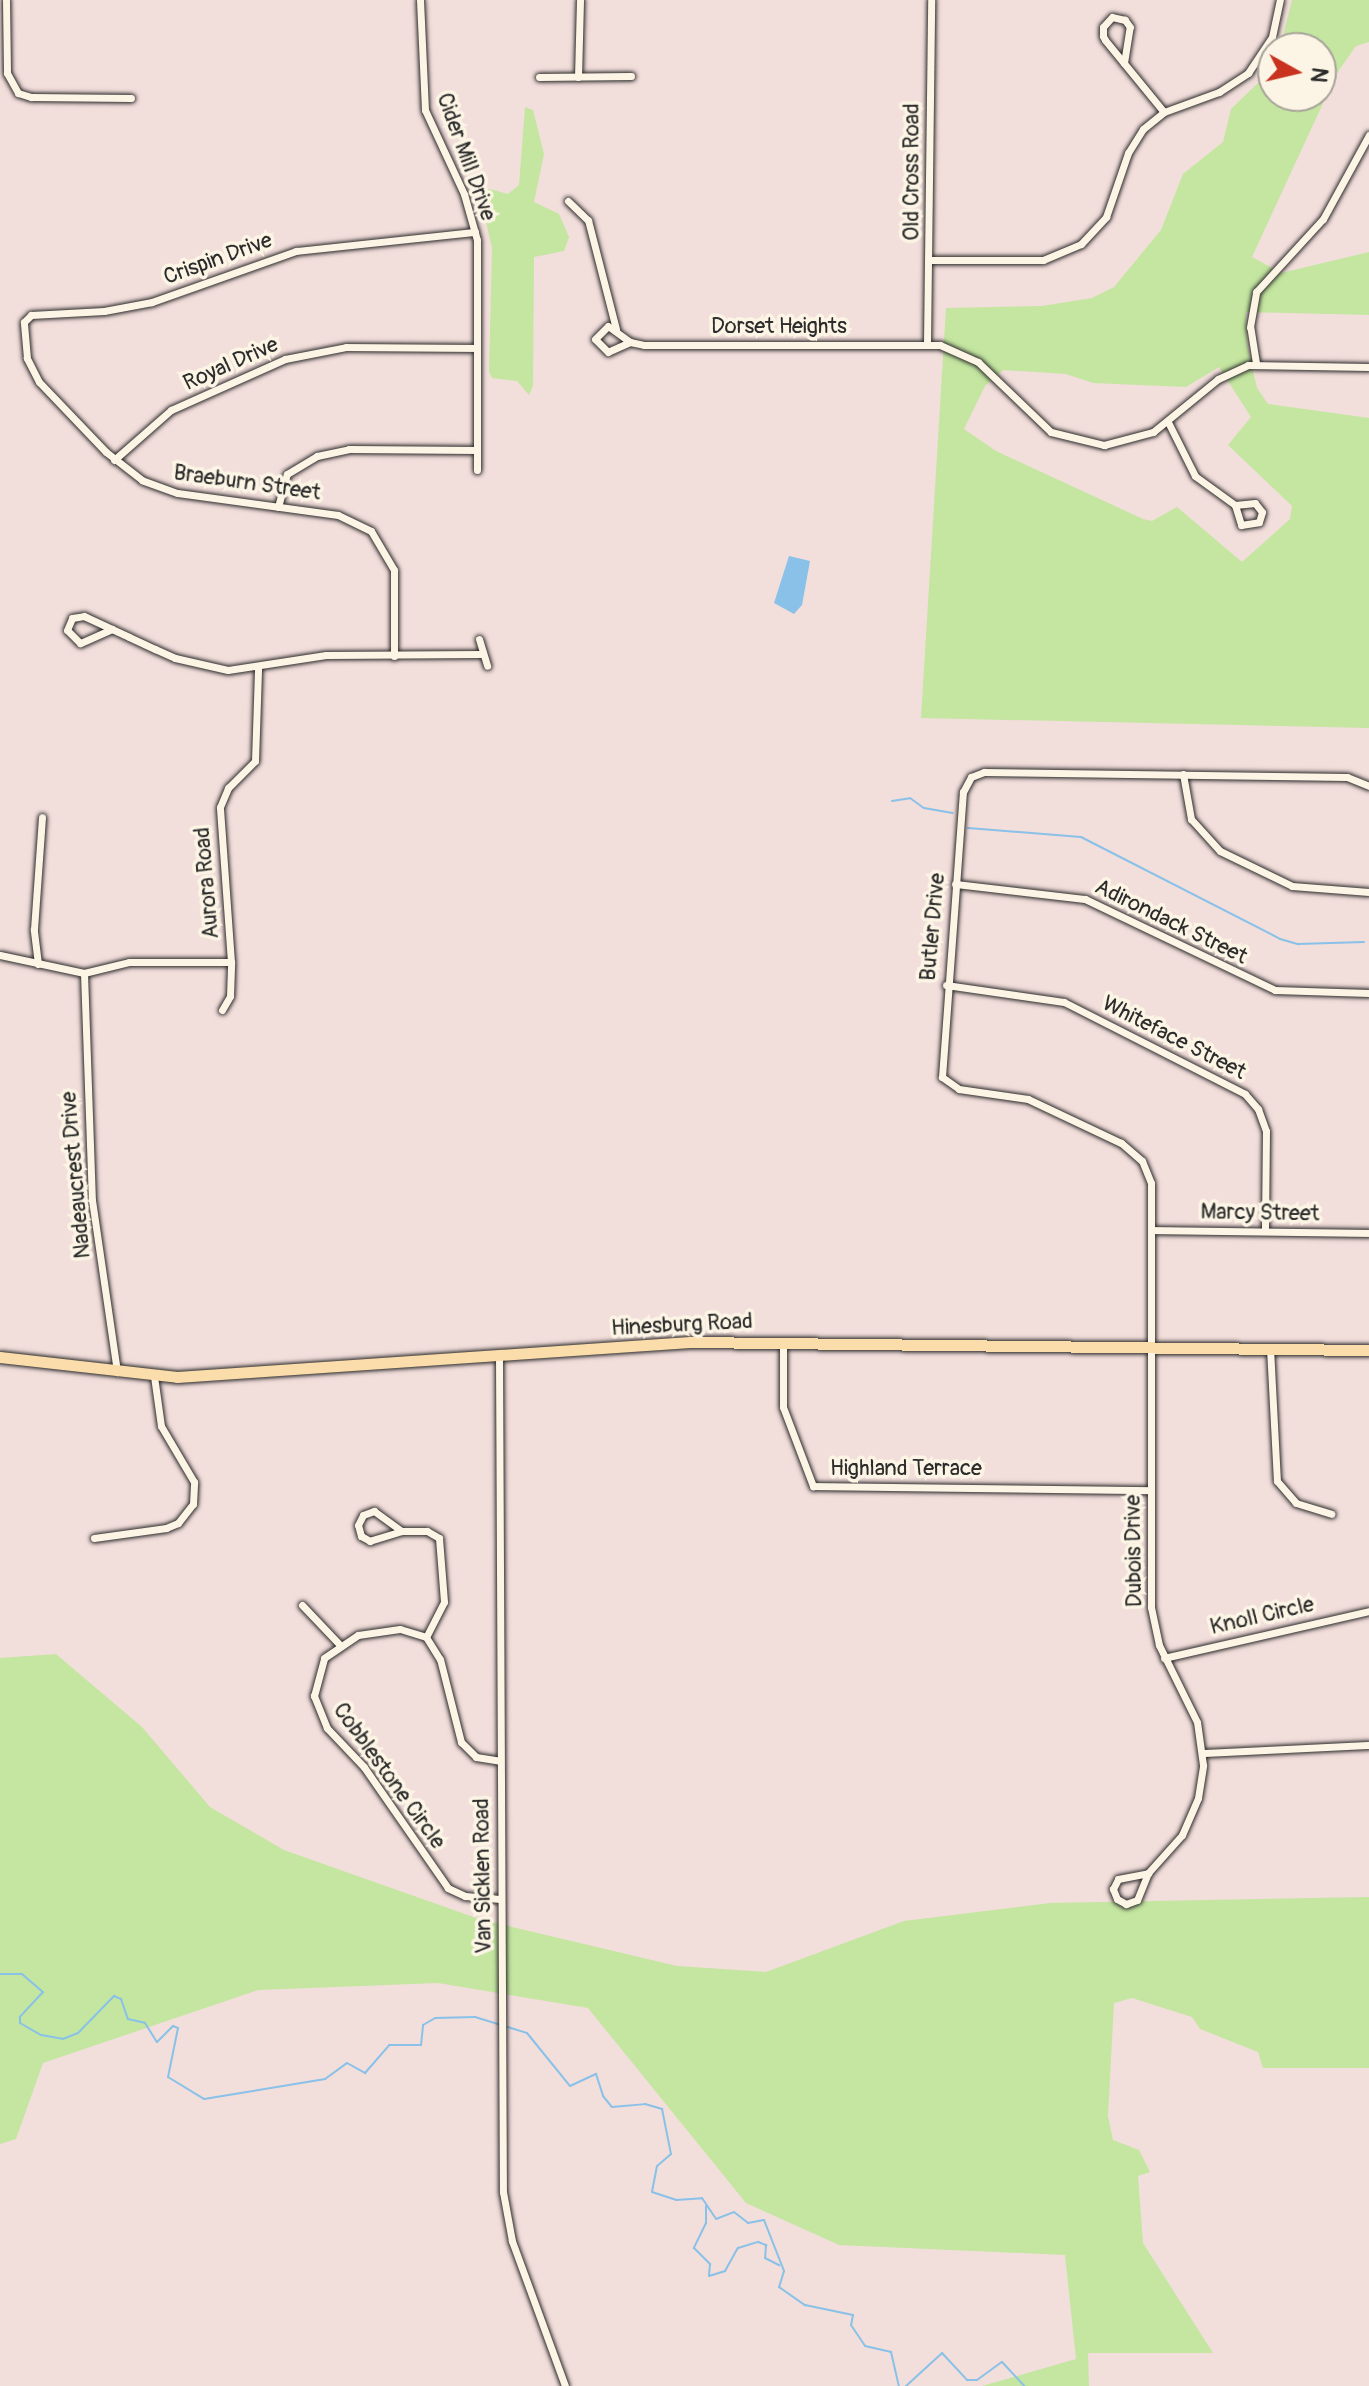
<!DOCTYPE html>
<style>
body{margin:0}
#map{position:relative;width:1369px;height:2386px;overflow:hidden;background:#f2dedb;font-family:Pangolin,sans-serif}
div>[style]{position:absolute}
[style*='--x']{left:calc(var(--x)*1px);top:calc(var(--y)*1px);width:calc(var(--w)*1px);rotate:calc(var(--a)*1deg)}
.green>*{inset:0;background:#c4e6a0}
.water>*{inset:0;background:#89c1e8}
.stream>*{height:2px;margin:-1px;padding:0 1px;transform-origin:1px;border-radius:1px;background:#89c1e8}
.roads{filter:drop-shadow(0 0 2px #2b2b2b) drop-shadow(0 0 2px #2b2b2b)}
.minor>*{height:7px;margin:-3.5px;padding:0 3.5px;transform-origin:3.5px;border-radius:3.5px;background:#fcf5e5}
.primary>*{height:11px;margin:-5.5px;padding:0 5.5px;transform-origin:5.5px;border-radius:5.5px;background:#faddab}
span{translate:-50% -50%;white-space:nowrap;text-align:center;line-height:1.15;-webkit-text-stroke:7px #fcf5e5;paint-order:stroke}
.street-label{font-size:22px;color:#2b2b2b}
.north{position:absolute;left:1257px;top:32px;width:80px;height:80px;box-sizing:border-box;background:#fcf5e5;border:2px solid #a8a49b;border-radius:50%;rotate:98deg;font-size:22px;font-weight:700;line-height:32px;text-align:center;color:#2b2b2b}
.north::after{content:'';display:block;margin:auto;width:28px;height:36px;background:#c8321e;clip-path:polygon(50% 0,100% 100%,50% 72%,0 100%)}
</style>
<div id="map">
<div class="green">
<div style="clip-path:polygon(evenodd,1292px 0,1369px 0,1369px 42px,1356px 46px,1337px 73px,1252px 257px,1281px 273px,1369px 252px,1369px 315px,1246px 312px,1247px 344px,1257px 388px,1268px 404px,1369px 418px,1369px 728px,921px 718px,946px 308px,1042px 306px,1092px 298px,1114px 287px,1161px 230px,1183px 174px,1223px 142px,1231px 109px,1261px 80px,1273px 61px,1273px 96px,1321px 96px,1321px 48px,1280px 48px,1292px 0,1219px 367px,1251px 417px,1228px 445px,1292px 506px,1290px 519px,1242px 562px,1177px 507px,1152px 521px,1143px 519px,996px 451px,964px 429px,985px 386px,1003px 370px,1066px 374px,1093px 383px,1186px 387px,1219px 367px)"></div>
<div style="clip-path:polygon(525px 107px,533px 110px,544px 154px,534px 202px,559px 214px,569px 237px,564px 251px,534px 257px,533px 386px,529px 395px,517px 381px,492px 378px,489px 371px,492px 248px,479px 191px,482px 187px,508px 194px,519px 185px)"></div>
<div style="clip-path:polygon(56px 1654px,142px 1727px,210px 1807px,284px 1850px,479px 1919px,677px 1966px,766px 1972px,904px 1921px,1050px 1903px,1369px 1897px,1369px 2068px,1263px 2068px,1258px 2052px,1200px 2029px,1192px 2017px,1132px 1998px,1114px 2003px,1108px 2116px,1113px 2140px,1139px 2150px,1150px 2172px,1138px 2176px,1143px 2243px,1213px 2353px,1088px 2353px,1089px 2386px,982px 2386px,1076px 2359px,1065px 2255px,839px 2245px,746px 2203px,588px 2008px,438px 1983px,258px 1990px,43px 2063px,16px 2139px,0 2144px,0 1658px)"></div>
</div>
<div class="water">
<div style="clip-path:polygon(789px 556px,810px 561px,802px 605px,794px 614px,774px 603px)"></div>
</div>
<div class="stream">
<div style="--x:892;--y:801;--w:18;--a:-9"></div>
<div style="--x:910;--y:798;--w:17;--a:36"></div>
<div style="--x:924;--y:808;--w:29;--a:10"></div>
<div style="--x:968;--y:828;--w:113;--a:4.6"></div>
<div style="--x:1081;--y:837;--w:224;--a:27.1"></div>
<div style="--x:1280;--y:939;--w:19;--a:16"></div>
<div style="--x:1298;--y:944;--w:66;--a:-1.7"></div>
<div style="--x:0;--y:1974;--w:22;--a:0"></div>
<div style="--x:22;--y:1974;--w:28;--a:41"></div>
<div style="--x:43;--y:1992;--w:34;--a:133"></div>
<div style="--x:20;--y:2017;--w:6;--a:90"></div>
<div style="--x:20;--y:2023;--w:24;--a:30"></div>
<div style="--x:41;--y:2035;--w:22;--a:10"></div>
<div style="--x:63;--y:2039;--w:16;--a:-22"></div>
<div style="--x:78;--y:2033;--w:52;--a:-45.8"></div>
<div style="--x:114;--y:1996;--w:8;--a:23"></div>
<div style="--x:121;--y:1999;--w:21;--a:71"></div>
<div style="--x:128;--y:2019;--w:17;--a:13"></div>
<div style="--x:145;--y:2023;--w:22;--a:58"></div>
<div style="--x:157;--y:2042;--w:23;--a:-45"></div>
<div style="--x:173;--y:2026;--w:5;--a:22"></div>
<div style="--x:178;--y:2028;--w:50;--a:101.5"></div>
<div style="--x:168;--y:2077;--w:42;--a:31.4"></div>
<div style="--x:204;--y:2099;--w:123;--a:-9.4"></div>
<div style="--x:325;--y:2079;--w:27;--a:-36"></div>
<div style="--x:347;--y:2063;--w:21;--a:29"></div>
<div style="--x:365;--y:2073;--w:37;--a:-49"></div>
<div style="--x:389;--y:2045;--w:32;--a:0"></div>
<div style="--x:421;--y:2045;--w:20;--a:-84"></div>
<div style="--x:423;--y:2025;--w:14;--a:-30"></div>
<div style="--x:435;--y:2018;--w:40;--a:-1.4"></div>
<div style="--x:475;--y:2017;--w:54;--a:17.1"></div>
<div style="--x:527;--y:2033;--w:68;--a:50.9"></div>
<div style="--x:570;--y:2086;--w:29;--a:-25"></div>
<div style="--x:596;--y:2074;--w:23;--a:72"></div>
<div style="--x:603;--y:2096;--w:14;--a:51"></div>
<div style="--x:612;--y:2107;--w:33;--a:-5"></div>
<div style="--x:645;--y:2104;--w:18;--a:16"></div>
<div style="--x:662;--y:2109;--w:46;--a:78.7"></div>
<div style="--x:671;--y:2154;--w:18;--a:139"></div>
<div style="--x:657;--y:2166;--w:26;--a:101"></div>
<div style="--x:652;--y:2192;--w:25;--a:18"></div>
<div style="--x:676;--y:2200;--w:26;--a:-4"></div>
<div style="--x:702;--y:2198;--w:25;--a:56"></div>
<div style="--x:716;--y:2219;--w:19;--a:-21"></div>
<div style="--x:734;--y:2212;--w:18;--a:38"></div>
<div style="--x:748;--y:2223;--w:16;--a:-11"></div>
<div style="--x:764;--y:2220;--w:55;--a:68.6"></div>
<div style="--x:784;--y:2271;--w:17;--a:107"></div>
<div style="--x:779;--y:2287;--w:32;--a:35"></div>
<div style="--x:805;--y:2305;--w:49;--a:11.8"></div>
<div style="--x:853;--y:2315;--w:10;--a:101"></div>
<div style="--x:851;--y:2325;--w:25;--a:56"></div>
<div style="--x:865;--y:2346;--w:27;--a:13"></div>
<div style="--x:891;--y:2352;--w:35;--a:77"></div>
<div style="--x:706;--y:2206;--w:17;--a:90"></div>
<div style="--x:706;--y:2223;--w:28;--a:116"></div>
<div style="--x:694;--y:2248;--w:23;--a:45"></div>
<div style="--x:710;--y:2264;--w:12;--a:95"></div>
<div style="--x:709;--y:2276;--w:17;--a:-17"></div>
<div style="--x:725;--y:2271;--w:26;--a:-61"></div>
<div style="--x:738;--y:2248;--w:21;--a:-17"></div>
<div style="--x:758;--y:2242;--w:9;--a:21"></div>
<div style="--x:766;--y:2245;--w:13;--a:94"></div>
<div style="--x:765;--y:2258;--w:16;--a:27"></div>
<div style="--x:906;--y:2386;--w:49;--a:-42.5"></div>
<div style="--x:942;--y:2353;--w:37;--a:47"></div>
<div style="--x:967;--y:2380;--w:10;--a:0"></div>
<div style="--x:977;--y:2380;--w:31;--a:-36"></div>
<div style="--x:1002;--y:2362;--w:33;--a:47"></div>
</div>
<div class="roads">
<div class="minor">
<div style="--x:6;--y:0;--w:73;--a:89.2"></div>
<div style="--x:7;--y:73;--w:23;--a:61"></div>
<div style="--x:18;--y:93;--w:14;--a:17"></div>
<div style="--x:31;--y:97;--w:100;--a:0.6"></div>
<div style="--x:420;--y:0;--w:110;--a:87.4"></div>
<div style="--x:425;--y:110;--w:93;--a:65.1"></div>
<div style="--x:464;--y:194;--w:48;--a:74.2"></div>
<div style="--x:477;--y:240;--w:230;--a:90"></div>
<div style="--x:1124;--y:63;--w:36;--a:-81"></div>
<div style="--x:1130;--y:27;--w:9;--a:-126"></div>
<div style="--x:1125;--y:20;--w:13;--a:-167"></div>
<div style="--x:1112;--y:17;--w:13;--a:132"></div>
<div style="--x:1103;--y:27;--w:9;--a:90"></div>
<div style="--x:1103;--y:36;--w:4;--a:63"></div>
<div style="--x:1105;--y:40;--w:93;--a:50.7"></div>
<div style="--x:539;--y:77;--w:92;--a:-0.6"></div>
<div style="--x:578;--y:77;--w:77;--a:-88.5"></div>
<div style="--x:568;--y:201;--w:28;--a:44"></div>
<div style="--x:588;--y:220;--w:113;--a:75.6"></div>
<div style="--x:929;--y:260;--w:114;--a:0"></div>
<div style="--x:1043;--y:260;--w:41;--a:-22.8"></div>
<div style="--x:1081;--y:244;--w:37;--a:-47"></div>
<div style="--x:1106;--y:217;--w:68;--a:-71"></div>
<div style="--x:1128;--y:153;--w:28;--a:-58"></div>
<div style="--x:1143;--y:129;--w:27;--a:-39"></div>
<div style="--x:1164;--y:112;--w:59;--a:-20"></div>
<div style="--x:1219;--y:92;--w:35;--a:-33"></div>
<div style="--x:1248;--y:73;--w:43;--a:-56.3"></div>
<div style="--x:1272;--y:37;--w:38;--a:-78"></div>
<div style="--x:630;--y:342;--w:24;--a:156"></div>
<div style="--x:608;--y:352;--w:18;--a:-135"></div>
<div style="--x:595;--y:339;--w:18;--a:-45"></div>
<div style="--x:608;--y:326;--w:27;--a:36"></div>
<div style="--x:630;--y:342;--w:14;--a:12"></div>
<div style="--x:644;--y:345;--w:296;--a:0"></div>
<div style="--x:940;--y:345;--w:42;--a:24.1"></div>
<div style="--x:978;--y:362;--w:101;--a:43.8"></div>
<div style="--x:1051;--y:432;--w:55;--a:13.8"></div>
<div style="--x:1104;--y:445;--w:51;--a:-14.9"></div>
<div style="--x:1153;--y:432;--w:84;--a:-39.2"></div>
<div style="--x:1218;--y:379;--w:33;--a:-25"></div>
<div style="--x:1248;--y:365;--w:121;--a:0.9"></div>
<div style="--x:927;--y:344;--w:344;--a:-89.3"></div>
<div style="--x:1256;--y:363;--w:36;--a:-99"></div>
<div style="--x:1250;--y:327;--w:36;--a:-80"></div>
<div style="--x:1256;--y:292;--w:99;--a:-47.5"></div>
<div style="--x:1323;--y:219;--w:96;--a:-61.3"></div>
<div style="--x:1168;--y:422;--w:60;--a:63.4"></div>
<div style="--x:1195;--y:476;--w:49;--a:35.9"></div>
<div style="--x:1235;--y:505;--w:21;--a:73"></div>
<div style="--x:1241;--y:525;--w:18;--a:-9"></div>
<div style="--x:1259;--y:522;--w:10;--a:-73"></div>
<div style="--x:1262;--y:512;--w:11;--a:-128"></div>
<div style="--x:1255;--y:503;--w:20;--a:174"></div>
<div style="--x:114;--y:460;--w:76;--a:-41.3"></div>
<div style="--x:171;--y:410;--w:125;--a:-24.1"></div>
<div style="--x:285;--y:359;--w:62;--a:-11.1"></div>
<div style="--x:346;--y:347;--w:131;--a:0.4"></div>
<div style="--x:278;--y:507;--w:34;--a:-75"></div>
<div style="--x:287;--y:474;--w:35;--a:-31"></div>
<div style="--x:317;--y:456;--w:33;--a:-12"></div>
<div style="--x:349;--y:449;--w:128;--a:0.4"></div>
<div style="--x:112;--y:629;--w:35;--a:156"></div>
<div style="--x:80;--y:643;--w:18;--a:-135"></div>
<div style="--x:67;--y:630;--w:13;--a:-67"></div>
<div style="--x:72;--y:618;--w:12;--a:-9"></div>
<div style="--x:84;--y:616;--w:2;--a:27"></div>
<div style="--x:86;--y:617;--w:47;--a:24.9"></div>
<div style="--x:129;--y:637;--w:29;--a:25"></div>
<div style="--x:155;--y:649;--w:22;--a:24"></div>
<div style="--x:175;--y:658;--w:54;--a:12.8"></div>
<div style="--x:228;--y:670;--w:99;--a:-8.7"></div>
<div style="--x:326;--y:655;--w:156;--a:-0.4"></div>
<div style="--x:479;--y:639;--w:28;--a:73"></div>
<div style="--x:394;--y:656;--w:86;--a:-90"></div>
<div style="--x:394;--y:570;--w:45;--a:-120.5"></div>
<div style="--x:371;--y:531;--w:37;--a:-154"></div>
<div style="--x:338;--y:515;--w:162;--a:-172.2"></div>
<div style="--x:177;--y:493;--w:37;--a:-160"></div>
<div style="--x:142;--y:480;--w:46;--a:-142.1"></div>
<div style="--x:106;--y:452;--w:97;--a:-133.7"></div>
<div style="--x:39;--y:382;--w:27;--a:-117"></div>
<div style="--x:27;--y:358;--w:36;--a:-95"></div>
<div style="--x:24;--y:322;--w:10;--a:-45"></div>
<div style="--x:31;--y:315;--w:73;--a:-3.1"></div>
<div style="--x:104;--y:311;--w:49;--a:-10.6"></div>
<div style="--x:152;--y:302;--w:153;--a:-19.5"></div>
<div style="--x:296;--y:251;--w:180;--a:-6.1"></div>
<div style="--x:1183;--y:774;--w:46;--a:79.9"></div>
<div style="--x:1191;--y:819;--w:43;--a:47.8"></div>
<div style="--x:1220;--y:851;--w:80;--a:25.9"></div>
<div style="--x:1292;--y:886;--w:77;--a:4.5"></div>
<div style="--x:955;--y:884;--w:131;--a:6.6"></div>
<div style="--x:1085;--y:899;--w:211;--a:25.6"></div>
<div style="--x:1275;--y:990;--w:94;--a:1.8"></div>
<div style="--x:0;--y:955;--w:86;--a:12.1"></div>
<div style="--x:84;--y:973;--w:46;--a:-13.7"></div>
<div style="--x:129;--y:962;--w:102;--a:0"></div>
<div style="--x:38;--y:964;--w:35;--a:-97"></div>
<div style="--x:34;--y:929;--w:112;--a:-85.9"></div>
<div style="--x:84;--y:973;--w:227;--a:88"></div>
<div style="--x:92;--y:1200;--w:174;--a:81.7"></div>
<div style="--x:946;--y:985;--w:119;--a:8.2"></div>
<div style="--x:1064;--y:1002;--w:203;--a:26.9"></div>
<div style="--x:1245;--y:1094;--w:20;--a:49"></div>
<div style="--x:1258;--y:1109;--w:23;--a:70"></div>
<div style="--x:1266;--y:1131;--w:100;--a:90.6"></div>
<div style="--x:222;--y:1010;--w:16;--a:-60"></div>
<div style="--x:230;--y:996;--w:34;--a:-88"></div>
<div style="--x:231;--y:962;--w:155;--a:-94.1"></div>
<div style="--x:220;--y:807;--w:21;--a:-67"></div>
<div style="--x:228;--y:788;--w:38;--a:-45"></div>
<div style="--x:255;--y:761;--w:92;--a:-88.1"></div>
<div style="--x:1151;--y:1230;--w:218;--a:0.8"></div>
<div style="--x:783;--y:1343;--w:64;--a:90"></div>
<div style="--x:783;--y:1407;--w:85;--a:69.2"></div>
<div style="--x:813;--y:1486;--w:338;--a:0.7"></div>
<div style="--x:1270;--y:1348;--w:133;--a:87"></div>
<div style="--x:1277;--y:1481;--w:29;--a:49"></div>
<div style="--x:1296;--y:1503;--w:37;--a:17"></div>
<div style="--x:499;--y:1356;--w:836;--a:89.73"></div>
<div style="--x:503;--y:2192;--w:50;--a:79.6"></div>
<div style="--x:512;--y:2241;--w:154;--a:69.9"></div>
<div style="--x:402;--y:1531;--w:34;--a:163"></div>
<div style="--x:370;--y:1541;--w:10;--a:-151"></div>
<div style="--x:361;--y:1536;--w:11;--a:-105"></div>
<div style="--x:358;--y:1525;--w:11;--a:-63"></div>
<div style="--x:363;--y:1515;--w:12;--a:-20"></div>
<div style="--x:374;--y:1511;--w:34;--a:36"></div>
<div style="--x:402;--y:1531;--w:25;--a:0"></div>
<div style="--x:427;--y:1531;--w:14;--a:30"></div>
<div style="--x:439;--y:1538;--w:64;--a:85.5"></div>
<div style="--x:444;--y:1602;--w:39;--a:117"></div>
<div style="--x:94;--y:1538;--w:73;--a:-7.9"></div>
<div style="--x:166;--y:1528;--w:13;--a:-23"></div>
<div style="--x:178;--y:1523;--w:24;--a:-52"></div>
<div style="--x:193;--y:1504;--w:22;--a:-87"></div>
<div style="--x:194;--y:1482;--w:65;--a:-120.5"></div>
<div style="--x:161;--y:1426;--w:50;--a:-98"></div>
<div style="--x:302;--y:1605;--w:54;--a:46.5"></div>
<div style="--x:1164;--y:1658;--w:210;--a:-12.9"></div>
<div style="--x:1203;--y:1753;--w:166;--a:-2.8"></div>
<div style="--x:1148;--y:1873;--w:29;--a:112"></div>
<div style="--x:1137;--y:1900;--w:12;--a:160"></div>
<div style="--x:1126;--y:1904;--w:10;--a:-151"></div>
<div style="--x:1117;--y:1899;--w:11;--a:-112"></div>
<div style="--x:1113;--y:1889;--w:11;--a:-63"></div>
<div style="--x:1118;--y:1879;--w:31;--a:-11"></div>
<div style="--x:1148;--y:1873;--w:51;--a:-48.2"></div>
<div style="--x:1182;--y:1835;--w:40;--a:-66.6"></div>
<div style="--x:1198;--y:1798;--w:33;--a:-81"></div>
<div style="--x:1203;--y:1765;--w:43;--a:-97.9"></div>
<div style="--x:1197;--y:1722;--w:86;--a:-116.3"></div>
<div style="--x:1159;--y:1645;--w:39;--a:-102"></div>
<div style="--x:1151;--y:1607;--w:424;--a:-90"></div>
<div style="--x:1151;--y:1183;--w:24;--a:-112"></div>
<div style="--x:1142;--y:1161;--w:28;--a:-139"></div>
<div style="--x:1121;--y:1143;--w:103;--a:-154.7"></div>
<div style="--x:1028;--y:1099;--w:70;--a:-171.8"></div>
<div style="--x:959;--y:1089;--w:21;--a:-145"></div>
<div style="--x:942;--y:1077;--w:286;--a:-85.8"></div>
<div style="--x:963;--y:792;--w:17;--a:-62"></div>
<div style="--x:971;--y:777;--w:14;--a:-21"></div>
<div style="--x:984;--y:772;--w:363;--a:0.8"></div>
<div style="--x:1347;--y:777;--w:24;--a:22"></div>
<div style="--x:500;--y:1899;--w:35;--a:-175"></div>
<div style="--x:465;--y:1896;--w:19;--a:-155"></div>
<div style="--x:448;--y:1888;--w:147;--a:-124.8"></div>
<div style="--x:364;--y:1767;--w:54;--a:-133.5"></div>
<div style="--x:327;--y:1728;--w:35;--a:-112"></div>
<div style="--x:314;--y:1696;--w:39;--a:-75"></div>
<div style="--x:324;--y:1658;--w:41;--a:-34.1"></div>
<div style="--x:358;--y:1635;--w:42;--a:-8.1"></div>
<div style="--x:400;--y:1629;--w:27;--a:17"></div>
<div style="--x:426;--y:1637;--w:26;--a:58"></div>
<div style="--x:440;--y:1659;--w:86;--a:75.8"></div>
<div style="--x:461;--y:1742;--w:21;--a:45"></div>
<div style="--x:476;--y:1757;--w:24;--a:9"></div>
</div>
<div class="primary">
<div style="--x:0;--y:1357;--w:178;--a:6.4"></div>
<div style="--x:177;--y:1377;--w:514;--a:-3.9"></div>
<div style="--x:690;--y:1342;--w:679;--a:0.68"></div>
</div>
</div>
<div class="street-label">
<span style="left:466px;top:157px;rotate:70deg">Cider Mill Drive</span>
<span style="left:912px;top:172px;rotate:-90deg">Old Cross Road</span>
<span style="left:218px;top:259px;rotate:-20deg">Crispin Drive</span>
<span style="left:779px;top:327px">Dorset Heights</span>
<span style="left:231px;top:364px;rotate:-24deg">Royal Drive</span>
<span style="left:247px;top:483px;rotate:8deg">Braeburn Street</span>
<span style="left:207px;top:883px;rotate:-95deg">Aurora Road</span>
<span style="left:1171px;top:922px;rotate:26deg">Adirondack Street</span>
<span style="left:933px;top:927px;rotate:-85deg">Butler Drive</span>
<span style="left:1174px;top:1038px;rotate:27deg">Whiteface Street</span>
<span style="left:76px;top:1175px;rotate:-95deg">Nadeaucrest Drive</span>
<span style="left:1260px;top:1213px;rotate:1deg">Marcy Street</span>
<span style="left:682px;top:1325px;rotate:-3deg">Hinesburg Road</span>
<span style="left:906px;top:1469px">Highland Terrace</span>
<span style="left:1134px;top:1551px;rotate:-91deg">Dubois Drive</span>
<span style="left:1262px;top:1616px;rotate:-13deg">Knoll Circle</span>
<span style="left:389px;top:1776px;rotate:54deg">Cobblestone Circle</span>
<span style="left:483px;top:1876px;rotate:-91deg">Van Sicklen Road</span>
</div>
<div class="north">N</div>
</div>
